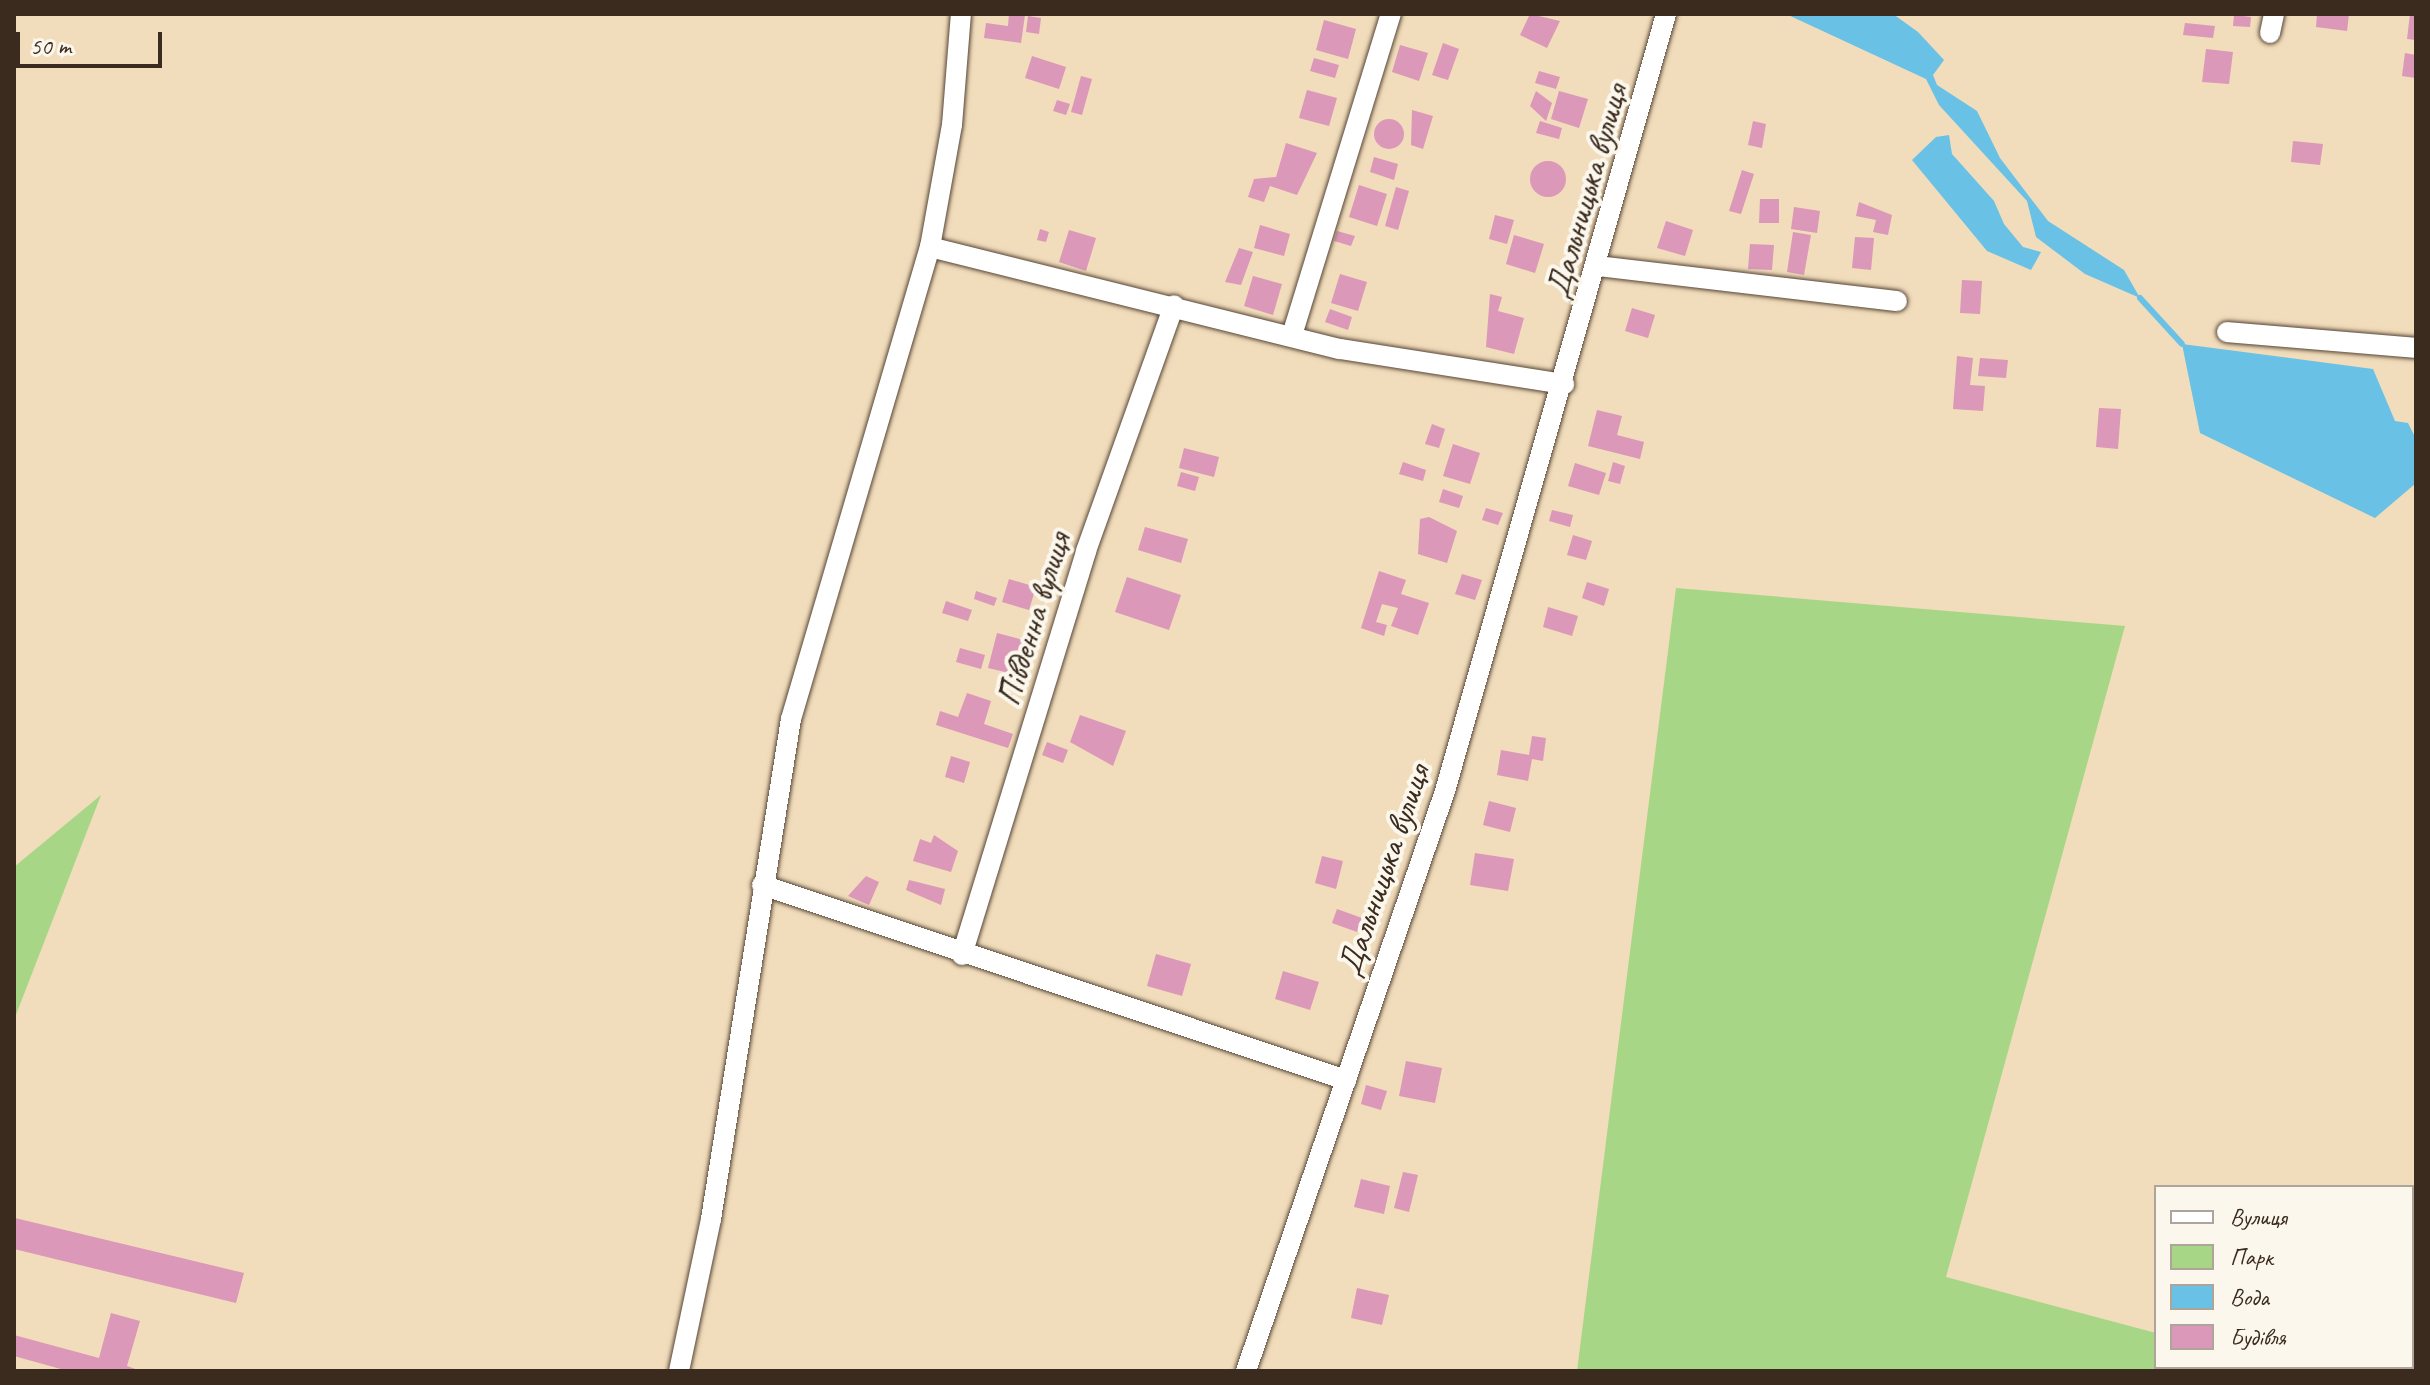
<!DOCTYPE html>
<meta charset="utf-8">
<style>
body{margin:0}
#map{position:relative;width:2430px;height:1385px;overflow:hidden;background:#f1dcbb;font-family:Caveat,sans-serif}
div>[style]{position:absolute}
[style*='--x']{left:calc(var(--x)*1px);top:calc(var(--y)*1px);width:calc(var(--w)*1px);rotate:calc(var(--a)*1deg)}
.green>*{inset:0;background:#a7d786}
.water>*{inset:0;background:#69c1e6}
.stream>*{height:6px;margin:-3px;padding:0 3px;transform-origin:3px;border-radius:3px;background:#69c1e6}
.building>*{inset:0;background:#db98b8}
.round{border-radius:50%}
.roads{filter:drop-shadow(0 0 2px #564536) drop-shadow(0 0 2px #564536)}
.minor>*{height:20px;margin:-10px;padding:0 10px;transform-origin:10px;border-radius:10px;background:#fff}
span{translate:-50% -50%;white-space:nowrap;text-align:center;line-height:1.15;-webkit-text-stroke:8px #fbf7ec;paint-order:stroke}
.street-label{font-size:34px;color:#3b2a1e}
.frame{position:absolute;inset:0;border:16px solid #3b2a1e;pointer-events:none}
.legend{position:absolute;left:2154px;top:1185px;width:260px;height:184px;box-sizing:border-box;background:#fbf7ec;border:2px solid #aea59a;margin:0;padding:10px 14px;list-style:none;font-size:24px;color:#3b2a1e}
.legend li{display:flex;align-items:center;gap:16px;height:40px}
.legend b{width:40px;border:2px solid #aea59a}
.scale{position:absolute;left:16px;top:32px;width:146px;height:36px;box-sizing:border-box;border:4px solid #3b2a1e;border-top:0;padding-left:10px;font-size:24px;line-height:28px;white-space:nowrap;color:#3b2a1e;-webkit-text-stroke:6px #fbf7ec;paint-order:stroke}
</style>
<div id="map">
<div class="green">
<div style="clip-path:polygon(1676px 588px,2125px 626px,1946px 1277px,2156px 1333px,2156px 1367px,2275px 1371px,1577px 1371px)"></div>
<div style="clip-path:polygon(101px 795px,14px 1020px,14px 867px)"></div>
</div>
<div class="water">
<div style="clip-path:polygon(1786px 14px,1893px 14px,1918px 32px,1944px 60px,1933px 75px,1937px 85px,1977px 111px,2000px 158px,2048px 221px,2124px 270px,2140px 298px,2085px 274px,2036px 237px,2027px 201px,1939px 105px,1926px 79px)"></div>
<div style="clip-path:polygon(1949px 135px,1952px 154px,1994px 201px,2004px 224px,2023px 247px,2041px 252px,2031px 270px,1987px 251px,1912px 160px,1936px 137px)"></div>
<div style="clip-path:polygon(2182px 344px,2373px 369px,2395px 421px,2408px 423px,2416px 439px,2415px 484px,2375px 518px,2200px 433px)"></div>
</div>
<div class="stream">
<div style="--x:2140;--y:298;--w:62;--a:47.6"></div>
</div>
<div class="building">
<div style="clip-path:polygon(1009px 14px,1025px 15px,1021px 43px,984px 38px,986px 23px,1008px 26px)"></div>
<div style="clip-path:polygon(1530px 14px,1560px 21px,1547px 48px,1520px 35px)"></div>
<div style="clip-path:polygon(2317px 14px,2349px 14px,2347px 31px,2316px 27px)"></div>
<div style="clip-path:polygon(2410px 14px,2416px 14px,2416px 40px,2407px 39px)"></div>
<div style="clip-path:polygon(2234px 15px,2251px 17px,2250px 27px,2233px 26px)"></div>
<div style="clip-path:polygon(1028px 16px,1041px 18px,1039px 34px,1026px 32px)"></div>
<div style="clip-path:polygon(1324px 20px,1356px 29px,1348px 59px,1316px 50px)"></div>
<div style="clip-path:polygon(2185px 23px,2215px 26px,2213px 38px,2183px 35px)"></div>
<div style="clip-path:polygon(1443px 43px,1459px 49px,1448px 80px,1432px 75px)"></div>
<div style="clip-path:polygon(1400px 45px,1428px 53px,1419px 81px,1392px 72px)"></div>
<div style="clip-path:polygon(2206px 49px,2233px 52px,2229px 84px,2202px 82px)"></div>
<div style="clip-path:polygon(2405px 53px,2416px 55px,2416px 78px,2402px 76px)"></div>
<div style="clip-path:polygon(1032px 56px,1066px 67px,1059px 89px,1025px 78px)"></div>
<div style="clip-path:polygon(1314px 58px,1339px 65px,1335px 78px,1310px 71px)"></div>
<div style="clip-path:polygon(1539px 71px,1560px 77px,1556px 89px,1535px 83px)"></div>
<div style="clip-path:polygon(1081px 76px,1092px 79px,1082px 115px,1071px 112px)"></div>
<div style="clip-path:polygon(1307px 90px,1337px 98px,1329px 126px,1299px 118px)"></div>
<div style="clip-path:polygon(1536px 91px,1552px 103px,1546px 121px,1530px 106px)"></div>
<div style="clip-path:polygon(1559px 91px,1588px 99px,1579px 128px,1551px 119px)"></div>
<div style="clip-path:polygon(1057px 100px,1070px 104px,1066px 115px,1053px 111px)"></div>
<div style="clip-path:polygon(1412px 110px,1433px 116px,1423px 149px,1411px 145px)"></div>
<div class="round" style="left:1374px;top:119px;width:30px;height:30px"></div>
<div style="clip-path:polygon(1540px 121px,1562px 128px,1559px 139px,1536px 133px)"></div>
<div style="clip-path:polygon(1753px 121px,1766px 124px,1762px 148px,1748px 145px)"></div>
<div style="clip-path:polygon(2293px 141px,2323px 144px,2320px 165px,2291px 162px)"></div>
<div style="clip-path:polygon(1286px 143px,1317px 153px,1297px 195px,1270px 186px,1264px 202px,1248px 197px,1254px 179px,1276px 177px)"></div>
<div style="clip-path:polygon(1374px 157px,1398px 164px,1394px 180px,1370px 172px)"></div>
<div class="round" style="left:1530px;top:161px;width:36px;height:36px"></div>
<div style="clip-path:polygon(1742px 170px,1754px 174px,1741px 214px,1729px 211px)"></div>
<div style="clip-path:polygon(1359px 185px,1387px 194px,1377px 226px,1349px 217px)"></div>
<div style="clip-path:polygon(1396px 187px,1409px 191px,1398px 230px,1385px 226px)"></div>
<div style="clip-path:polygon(1760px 199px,1779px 199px,1779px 223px,1759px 223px)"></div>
<div style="clip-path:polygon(1859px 202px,1892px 215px,1888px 235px,1873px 232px,1876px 220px,1856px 216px)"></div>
<div style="clip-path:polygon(1794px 207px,1820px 211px,1817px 233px,1791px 229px)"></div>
<div style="clip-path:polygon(1495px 215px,1514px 220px,1507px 244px,1489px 239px)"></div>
<div style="clip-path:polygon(1666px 221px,1693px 230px,1685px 256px,1657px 248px)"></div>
<div style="clip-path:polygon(1260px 225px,1290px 234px,1284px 256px,1254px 248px)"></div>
<div style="clip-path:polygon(1040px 229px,1049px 232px,1046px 242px,1037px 240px)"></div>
<div style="clip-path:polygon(1069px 230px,1096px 238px,1086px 271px,1059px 262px)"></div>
<div style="clip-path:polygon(1337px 231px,1355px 236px,1351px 246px,1334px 241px)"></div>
<div style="clip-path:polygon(1793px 232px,1811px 235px,1804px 275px,1787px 272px)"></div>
<div style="clip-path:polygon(1514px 235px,1544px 244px,1535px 273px,1506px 264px)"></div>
<div style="clip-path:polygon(1855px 237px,1874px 238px,1871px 270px,1852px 268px)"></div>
<div style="clip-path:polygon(1750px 244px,1774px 245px,1772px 270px,1748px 269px)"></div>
<div style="clip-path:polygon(1239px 248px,1253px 252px,1241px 285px,1225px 282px)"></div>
<div style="clip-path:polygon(1340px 274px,1367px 282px,1358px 311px,1331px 303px)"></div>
<div style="clip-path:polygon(1253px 276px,1282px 284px,1273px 315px,1244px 306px)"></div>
<div style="clip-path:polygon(1962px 280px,1982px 281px,1980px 314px,1960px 313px)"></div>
<div style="clip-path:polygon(1490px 294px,1502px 297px,1498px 311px,1524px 318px,1514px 354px,1486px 347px)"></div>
<div style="clip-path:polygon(1632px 308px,1655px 315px,1648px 338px,1625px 331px)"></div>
<div style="clip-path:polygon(1330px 309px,1352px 317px,1348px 330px,1325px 322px)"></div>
<div style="clip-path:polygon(1957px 356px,1973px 358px,1970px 385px,1985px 386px,1983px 411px,1953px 409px)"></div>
<div style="clip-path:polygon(1980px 358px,2008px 360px,2006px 378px,1978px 376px)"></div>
<div style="clip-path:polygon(2099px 408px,2121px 409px,2118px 449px,2096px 447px)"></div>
<div style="clip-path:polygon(1597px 410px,1622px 416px,1617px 435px,1644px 442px,1640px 459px,1588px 446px)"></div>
<div style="clip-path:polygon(1432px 424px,1445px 429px,1439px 448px,1425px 444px)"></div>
<div style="clip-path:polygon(1453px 444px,1480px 453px,1470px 484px,1443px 476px)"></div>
<div style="clip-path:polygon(1184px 448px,1219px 457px,1214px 477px,1179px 468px)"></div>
<div style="clip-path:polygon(1403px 462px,1426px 470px,1423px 481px,1399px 474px)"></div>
<div style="clip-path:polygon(1613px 462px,1625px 466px,1620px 484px,1608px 481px)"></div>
<div style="clip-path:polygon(1575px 463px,1606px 473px,1599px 495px,1568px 486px)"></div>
<div style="clip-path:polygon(1181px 472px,1199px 477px,1195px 491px,1177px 486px)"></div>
<div style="clip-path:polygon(1443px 489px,1463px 496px,1459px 508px,1439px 502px)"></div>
<div style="clip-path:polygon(1486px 508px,1503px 513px,1498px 525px,1482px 520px)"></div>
<div style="clip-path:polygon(1552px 510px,1573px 515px,1570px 527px,1549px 521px)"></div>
<div style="clip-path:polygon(1429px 517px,1457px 531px,1447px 563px,1418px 554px,1420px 519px)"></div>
<div style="clip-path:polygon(1145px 527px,1188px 539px,1181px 563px,1138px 550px)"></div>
<div style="clip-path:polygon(1573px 535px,1592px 541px,1586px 560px,1567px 555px)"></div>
<div style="clip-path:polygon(1379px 571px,1406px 580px,1401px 594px,1429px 603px,1418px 635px,1391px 626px,1398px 608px,1382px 604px,1376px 622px,1387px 625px,1384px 636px,1361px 628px)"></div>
<div style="clip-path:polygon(1462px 574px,1482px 580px,1475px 600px,1455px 594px)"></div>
<div style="clip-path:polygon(1127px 577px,1181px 595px,1169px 630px,1115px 612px)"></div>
<div style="clip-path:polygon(1009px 579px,1036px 587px,1029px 610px,1002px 602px)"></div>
<div style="clip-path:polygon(1587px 582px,1609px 589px,1604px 606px,1582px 598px)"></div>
<div style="clip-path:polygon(976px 591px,997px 598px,994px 606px,974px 599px)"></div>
<div style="clip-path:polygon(946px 601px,972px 610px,968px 621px,942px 613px)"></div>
<div style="clip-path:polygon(1548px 607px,1578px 616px,1572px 636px,1543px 627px)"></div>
<div style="clip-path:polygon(997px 633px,1027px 641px,1018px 675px,988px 668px)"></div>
<div style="clip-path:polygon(960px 648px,985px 655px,981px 669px,956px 662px)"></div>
<div style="clip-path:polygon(967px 693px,991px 701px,984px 724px,1013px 734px,1008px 748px,936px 725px,940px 711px,958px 717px)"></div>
<div style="clip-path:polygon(1080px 715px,1126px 731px,1113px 766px,1070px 742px)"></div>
<div style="clip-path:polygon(1532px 736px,1546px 738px,1543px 761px,1532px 759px,1528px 781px,1497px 775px,1501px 750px,1529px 755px)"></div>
<div style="clip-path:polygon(1047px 742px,1068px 750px,1063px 763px,1042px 755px)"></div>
<div style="clip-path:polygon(951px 756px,970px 762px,964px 783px,945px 777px)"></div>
<div style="clip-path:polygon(1489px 801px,1516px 808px,1510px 832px,1483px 825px)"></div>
<div style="clip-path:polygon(934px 835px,958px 851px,951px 872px,913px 861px,920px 839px,931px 843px)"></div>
<div style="clip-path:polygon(1475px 853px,1514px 859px,1508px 891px,1470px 885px)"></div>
<div style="clip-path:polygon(1322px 856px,1343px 861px,1336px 889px,1315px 883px)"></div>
<div style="clip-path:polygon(866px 876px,879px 882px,869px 905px,848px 896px)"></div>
<div style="clip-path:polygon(909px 880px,945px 889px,941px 905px,906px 890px)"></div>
<div style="clip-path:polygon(1337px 909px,1362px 918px,1357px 932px,1332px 923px)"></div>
<div style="clip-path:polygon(1156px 954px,1191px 964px,1182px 996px,1147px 986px)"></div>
<div style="clip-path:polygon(1283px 971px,1319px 982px,1310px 1010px,1275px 999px)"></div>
<div style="clip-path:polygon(1406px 1061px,1442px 1068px,1435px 1103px,1399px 1096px)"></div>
<div style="clip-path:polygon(1366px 1085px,1387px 1091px,1381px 1110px,1361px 1104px)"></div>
<div style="clip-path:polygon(1403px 1172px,1418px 1175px,1409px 1212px,1394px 1208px)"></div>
<div style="clip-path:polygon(1361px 1179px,1390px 1186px,1384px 1214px,1354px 1207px)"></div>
<div style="clip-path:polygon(15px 1218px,244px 1273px,236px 1303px,14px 1249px)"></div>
<div style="clip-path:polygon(1357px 1288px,1389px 1295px,1382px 1325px,1351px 1318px)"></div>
<div style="clip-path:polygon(111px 1313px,140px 1321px,127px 1366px,141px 1371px,68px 1371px,14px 1356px,14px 1335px,99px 1358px)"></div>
</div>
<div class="roads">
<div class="minor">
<div style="--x:2270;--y:33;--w:19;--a:-78"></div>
<div style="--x:930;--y:247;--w:422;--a:14"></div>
<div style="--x:1340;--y:349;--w:227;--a:8.9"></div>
<div style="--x:1598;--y:266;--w:301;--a:6.7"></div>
<div style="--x:1293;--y:332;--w:333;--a:-72.9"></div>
<div style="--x:2227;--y:332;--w:190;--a:4.8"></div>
<div style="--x:762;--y:885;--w:616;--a:18.46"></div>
<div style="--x:962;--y:955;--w:423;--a:-72.9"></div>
<div style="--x:1086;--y:551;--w:261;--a:-70.3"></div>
<div style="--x:679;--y:1371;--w:155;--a:-78.1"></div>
<div style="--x:711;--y:1219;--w:506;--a:-80.91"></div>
<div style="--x:791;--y:719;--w:492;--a:-73.6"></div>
<div style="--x:930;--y:247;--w:124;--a:-79.8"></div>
<div style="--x:952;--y:125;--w:111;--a:-85.4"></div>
<div style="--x:1246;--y:1371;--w:613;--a:-71.06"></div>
<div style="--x:1445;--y:791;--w:808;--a:-74.12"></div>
</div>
</div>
<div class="street-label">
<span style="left:1586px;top:191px;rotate:-74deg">Дальницька вулиця</span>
<span style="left:1033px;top:619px;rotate:-73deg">Південна вулиця</span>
<span style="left:1383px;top:870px;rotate:-71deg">Дальницька вулиця</span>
</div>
<div class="frame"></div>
<ul class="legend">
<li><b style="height:10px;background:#fff"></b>Вулиця</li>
<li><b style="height:22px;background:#a7d786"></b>Парк</li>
<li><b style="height:22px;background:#69c1e6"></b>Вода</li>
<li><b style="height:22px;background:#db98b8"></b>Будівля</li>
</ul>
<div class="scale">50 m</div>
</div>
